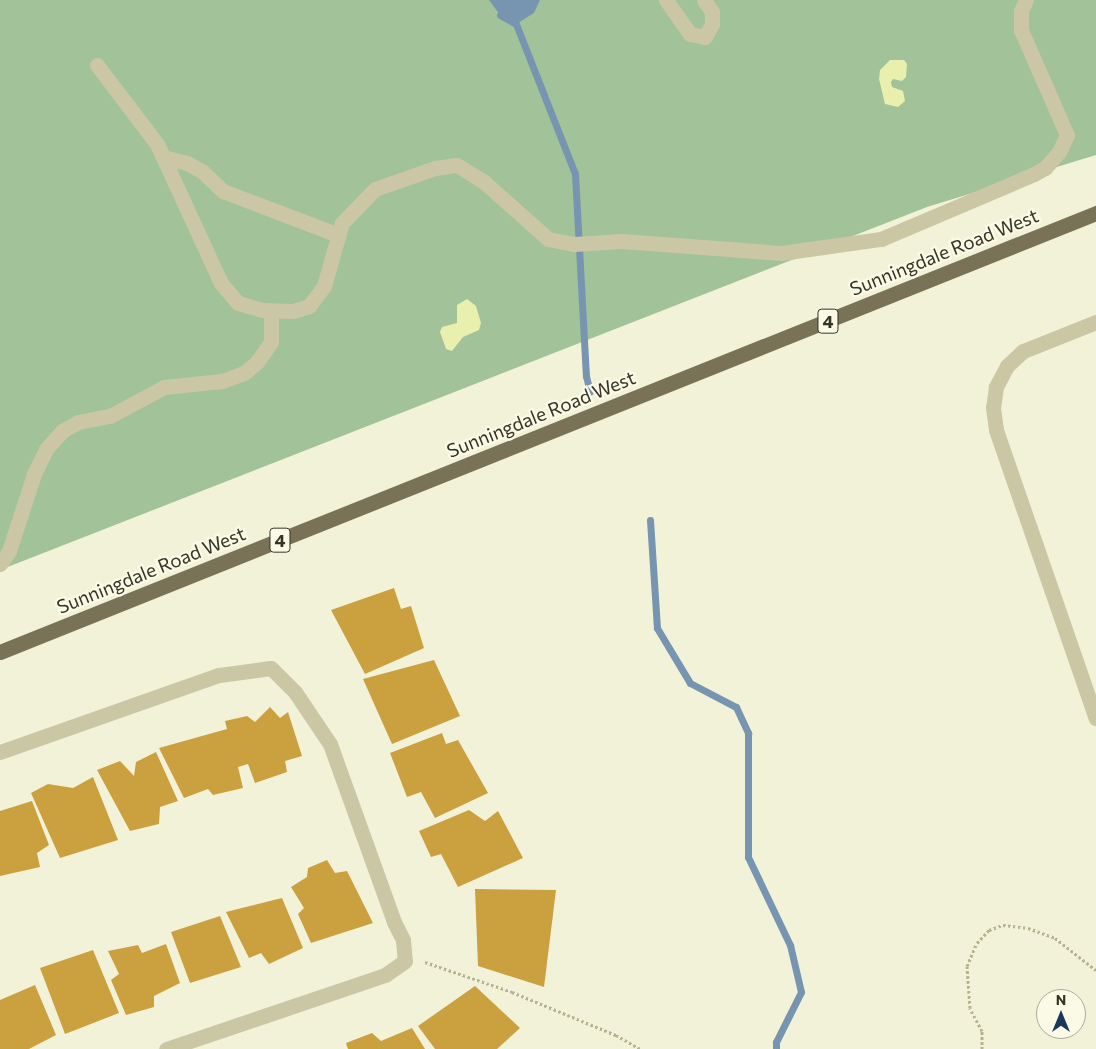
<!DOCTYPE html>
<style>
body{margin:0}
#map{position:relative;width:1096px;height:1049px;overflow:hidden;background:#f2f2d9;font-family:Commissioner,sans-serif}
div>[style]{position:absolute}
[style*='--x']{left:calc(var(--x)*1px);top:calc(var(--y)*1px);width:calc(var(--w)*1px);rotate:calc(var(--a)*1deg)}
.green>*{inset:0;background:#a2c299}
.sand>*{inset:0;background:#e9f0ae}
.water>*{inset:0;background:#7795b1}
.stream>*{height:7px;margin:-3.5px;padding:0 3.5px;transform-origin:3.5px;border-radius:3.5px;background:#7795b1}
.building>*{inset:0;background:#cba03f}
.path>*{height:3px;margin-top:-1.5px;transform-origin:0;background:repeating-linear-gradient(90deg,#b7b28f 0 2.5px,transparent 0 5px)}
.minor>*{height:15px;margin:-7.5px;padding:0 7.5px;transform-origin:7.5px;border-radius:7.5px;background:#cbc7a5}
.major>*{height:15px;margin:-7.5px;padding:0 7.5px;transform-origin:7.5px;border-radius:7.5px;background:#797257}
span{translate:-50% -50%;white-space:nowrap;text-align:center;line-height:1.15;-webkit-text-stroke:4.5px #fafae6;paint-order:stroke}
.shield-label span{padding:1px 4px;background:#fafae6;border:1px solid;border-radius:4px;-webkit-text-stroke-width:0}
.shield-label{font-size:18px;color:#363327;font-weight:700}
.street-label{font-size:19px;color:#363327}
.north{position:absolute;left:1036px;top:989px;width:50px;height:50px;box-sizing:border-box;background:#fafae6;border:1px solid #acaa9a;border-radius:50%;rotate:0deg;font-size:14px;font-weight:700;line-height:20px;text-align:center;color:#363327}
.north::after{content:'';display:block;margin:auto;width:18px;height:22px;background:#1a395a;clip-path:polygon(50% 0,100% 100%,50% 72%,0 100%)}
</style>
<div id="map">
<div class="green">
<div style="clip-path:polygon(0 0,1096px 0,1096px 155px,927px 207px,0 570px)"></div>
</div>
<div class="sand">
<div style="clip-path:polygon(890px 60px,904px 60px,907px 64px,906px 77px,902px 81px,893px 79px,891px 82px,892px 87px,903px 91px,905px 101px,898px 107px,885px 104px,879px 79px,880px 70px)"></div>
<div style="clip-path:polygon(467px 299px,476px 306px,481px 323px,479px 330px,463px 337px,452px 351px,446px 349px,440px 332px,442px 327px,457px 323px,457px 305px)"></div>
</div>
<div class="water">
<div style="clip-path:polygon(489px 0,540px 0,534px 13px,516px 24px,500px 15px)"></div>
</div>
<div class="stream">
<div style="--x:500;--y:15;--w:18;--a:29"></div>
<div style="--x:516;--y:24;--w:161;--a:68.5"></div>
<div style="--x:575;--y:174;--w:202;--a:86.9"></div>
<div style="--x:586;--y:376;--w:16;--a:76"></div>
<div style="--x:650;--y:520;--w:108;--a:86.3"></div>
<div style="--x:657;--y:628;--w:64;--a:59"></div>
<div style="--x:690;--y:683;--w:52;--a:27.6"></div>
<div style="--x:736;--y:707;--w:29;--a:65"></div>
<div style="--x:748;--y:733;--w:124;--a:90"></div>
<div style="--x:748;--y:857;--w:98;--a:64.5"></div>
<div style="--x:790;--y:945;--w:48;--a:76.8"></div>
<div style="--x:801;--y:992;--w:56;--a:116.6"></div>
<div style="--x:776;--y:1042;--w:7;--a:90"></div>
</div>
<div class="building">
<div style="clip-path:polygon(394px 588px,401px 609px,411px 606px,424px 648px,365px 674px,331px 610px)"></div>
<div style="clip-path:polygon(434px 660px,460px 716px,392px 744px,363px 679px)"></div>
<div style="clip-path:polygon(270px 707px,280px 718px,288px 712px,302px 756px,285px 761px,287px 772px,255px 783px,248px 764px,238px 767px,243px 788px,213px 795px,208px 789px,184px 798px,159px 748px,227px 729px,225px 721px,247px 716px,255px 722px)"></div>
<div style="clip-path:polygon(442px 733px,446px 744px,458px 740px,488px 793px,435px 818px,421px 792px,407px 797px,390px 753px)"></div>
<div style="clip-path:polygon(156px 752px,178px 801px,160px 807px,159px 824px,130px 831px,97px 770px,120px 761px,134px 776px,136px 762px)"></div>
<div style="clip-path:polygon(93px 777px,118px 840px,60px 858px,31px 793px,48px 784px,73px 788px)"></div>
<div style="clip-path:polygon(32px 801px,49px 845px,37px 853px,40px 867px,0 876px,0 811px)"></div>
<div style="clip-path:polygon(469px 810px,485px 821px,498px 811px,523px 858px,458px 887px,441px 854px,431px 857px,419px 831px)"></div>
<div style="clip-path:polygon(327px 860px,335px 873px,347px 871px,373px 923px,311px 943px,298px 914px,304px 908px,291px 887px,307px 877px,308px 868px)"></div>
<div style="clip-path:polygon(475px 889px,556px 890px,544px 987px,478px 966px)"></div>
<div style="clip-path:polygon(282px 898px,303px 948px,269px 964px,261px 953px,249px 958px,226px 912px)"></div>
<div style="clip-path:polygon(220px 916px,241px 967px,190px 983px,171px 932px)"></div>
<div style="clip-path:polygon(166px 944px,180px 983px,154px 996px,154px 1007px,126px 1015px,111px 980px,119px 974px,108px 951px,138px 945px,142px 953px)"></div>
<div style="clip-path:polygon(93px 950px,119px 1013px,65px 1034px,40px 968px)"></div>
<div style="clip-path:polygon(35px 985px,56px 1035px,29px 1049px,0 1049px,0 1000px)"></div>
<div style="clip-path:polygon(475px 986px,520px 1028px,497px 1049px,435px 1049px,418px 1026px)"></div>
<div style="clip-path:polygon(412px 1028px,425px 1049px,348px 1049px,346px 1043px,372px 1033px,381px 1041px)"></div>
</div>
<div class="path">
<div style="--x:425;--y:962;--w:92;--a:19"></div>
<div style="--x:512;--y:992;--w:113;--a:22.5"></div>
<div style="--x:616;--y:1035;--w:28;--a:30"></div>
<div style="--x:982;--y:1049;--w:18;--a:-90"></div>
<div style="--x:982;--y:1031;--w:26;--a:-118"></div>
<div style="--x:970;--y:1008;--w:42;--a:-94.1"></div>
<div style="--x:967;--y:966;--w:25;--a:-67"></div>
<div style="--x:977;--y:943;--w:18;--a:-47"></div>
<div style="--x:989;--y:930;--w:15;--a:-20"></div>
<div style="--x:1003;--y:925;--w:25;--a:7"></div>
<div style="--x:1028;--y:928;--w:29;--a:20"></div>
<div style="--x:1055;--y:938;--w:52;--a:38"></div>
</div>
<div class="minor">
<div style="--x:666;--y:0;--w:42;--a:54.8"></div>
<div style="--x:690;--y:34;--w:15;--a:11"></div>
<div style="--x:705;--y:37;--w:15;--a:-62"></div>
<div style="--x:712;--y:24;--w:12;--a:-90"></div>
<div style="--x:712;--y:12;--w:14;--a:-124"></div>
<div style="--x:97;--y:65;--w:99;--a:52.8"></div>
<div style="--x:157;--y:144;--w:153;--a:65.3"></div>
<div style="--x:221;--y:283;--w:26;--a:50"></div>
<div style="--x:238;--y:303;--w:25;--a:16"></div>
<div style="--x:262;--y:310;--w:31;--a:2"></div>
<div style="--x:293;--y:311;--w:17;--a:-17"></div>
<div style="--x:309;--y:306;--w:25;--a:-53"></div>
<div style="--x:324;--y:286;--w:66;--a:-74.1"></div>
<div style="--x:342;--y:223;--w:47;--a:-45.9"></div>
<div style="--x:375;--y:189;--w:64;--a:-19.3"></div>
<div style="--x:435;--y:168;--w:22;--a:-8"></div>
<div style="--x:457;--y:165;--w:31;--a:32"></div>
<div style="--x:483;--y:181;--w:87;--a:41.7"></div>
<div style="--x:548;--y:239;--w:26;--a:11"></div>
<div style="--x:574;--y:244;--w:48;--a:-3.6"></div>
<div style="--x:622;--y:241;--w:159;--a:4.3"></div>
<div style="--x:781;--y:253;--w:101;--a:-8"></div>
<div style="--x:881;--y:239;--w:166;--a:-23"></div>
<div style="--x:1034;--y:174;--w:13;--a:-29"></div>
<div style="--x:1045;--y:168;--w:21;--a:-49"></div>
<div style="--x:1059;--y:152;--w:19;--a:-65"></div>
<div style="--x:1067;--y:135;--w:115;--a:-113.7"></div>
<div style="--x:1021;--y:30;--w:19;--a:-90"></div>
<div style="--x:1021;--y:11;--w:12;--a:-66"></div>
<div style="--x:163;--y:157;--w:25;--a:14"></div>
<div style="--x:187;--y:163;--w:18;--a:29"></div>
<div style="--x:203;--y:172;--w:28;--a:44"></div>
<div style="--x:223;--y:191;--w:123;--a:20.9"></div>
<div style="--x:1096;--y:322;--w:79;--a:158.3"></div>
<div style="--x:1023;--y:351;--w:22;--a:137"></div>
<div style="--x:1007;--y:366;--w:24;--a:118"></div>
<div style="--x:996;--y:387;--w:21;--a:98"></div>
<div style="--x:993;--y:408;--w:22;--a:82"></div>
<div style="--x:996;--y:430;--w:305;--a:70.9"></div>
<div style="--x:0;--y:564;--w:16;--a:-55"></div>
<div style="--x:9;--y:551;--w:81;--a:-72"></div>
<div style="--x:34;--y:474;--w:28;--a:-64"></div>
<div style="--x:46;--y:449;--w:24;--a:-48"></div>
<div style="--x:62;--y:431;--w:18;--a:-29"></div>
<div style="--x:78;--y:422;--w:33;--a:-11"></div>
<div style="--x:110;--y:416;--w:61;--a:-28.2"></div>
<div style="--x:164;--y:387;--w:58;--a:-5.9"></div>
<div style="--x:222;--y:381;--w:23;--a:-20"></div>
<div style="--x:244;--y:373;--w:17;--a:-40"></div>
<div style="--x:257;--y:362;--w:24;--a:-55"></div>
<div style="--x:271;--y:342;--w:31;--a:-90"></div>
<div style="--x:0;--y:752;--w:232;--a:-19.4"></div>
<div style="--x:219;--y:675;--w:52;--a:-7.7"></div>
<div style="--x:271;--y:668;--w:34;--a:45"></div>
<div style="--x:295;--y:692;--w:63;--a:56.1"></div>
<div style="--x:330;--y:744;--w:189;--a:70.2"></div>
<div style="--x:394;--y:922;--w:20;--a:63"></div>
<div style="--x:403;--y:940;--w:21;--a:85"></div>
<div style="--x:405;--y:961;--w:24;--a:145"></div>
<div style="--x:385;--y:975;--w:231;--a:161.3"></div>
</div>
<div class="major">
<div style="--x:0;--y:652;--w:1181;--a:-21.83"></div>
</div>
<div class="shield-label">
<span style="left:828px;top:321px">4</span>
<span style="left:280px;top:540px">4</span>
</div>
<div class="street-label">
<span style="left:944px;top:252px;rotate:-22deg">Sunningdale Road West</span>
<span style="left:541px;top:414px;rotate:-22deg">Sunningdale Road West</span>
<span style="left:151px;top:570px;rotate:-22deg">Sunningdale Road West</span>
</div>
<div class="north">N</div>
</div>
